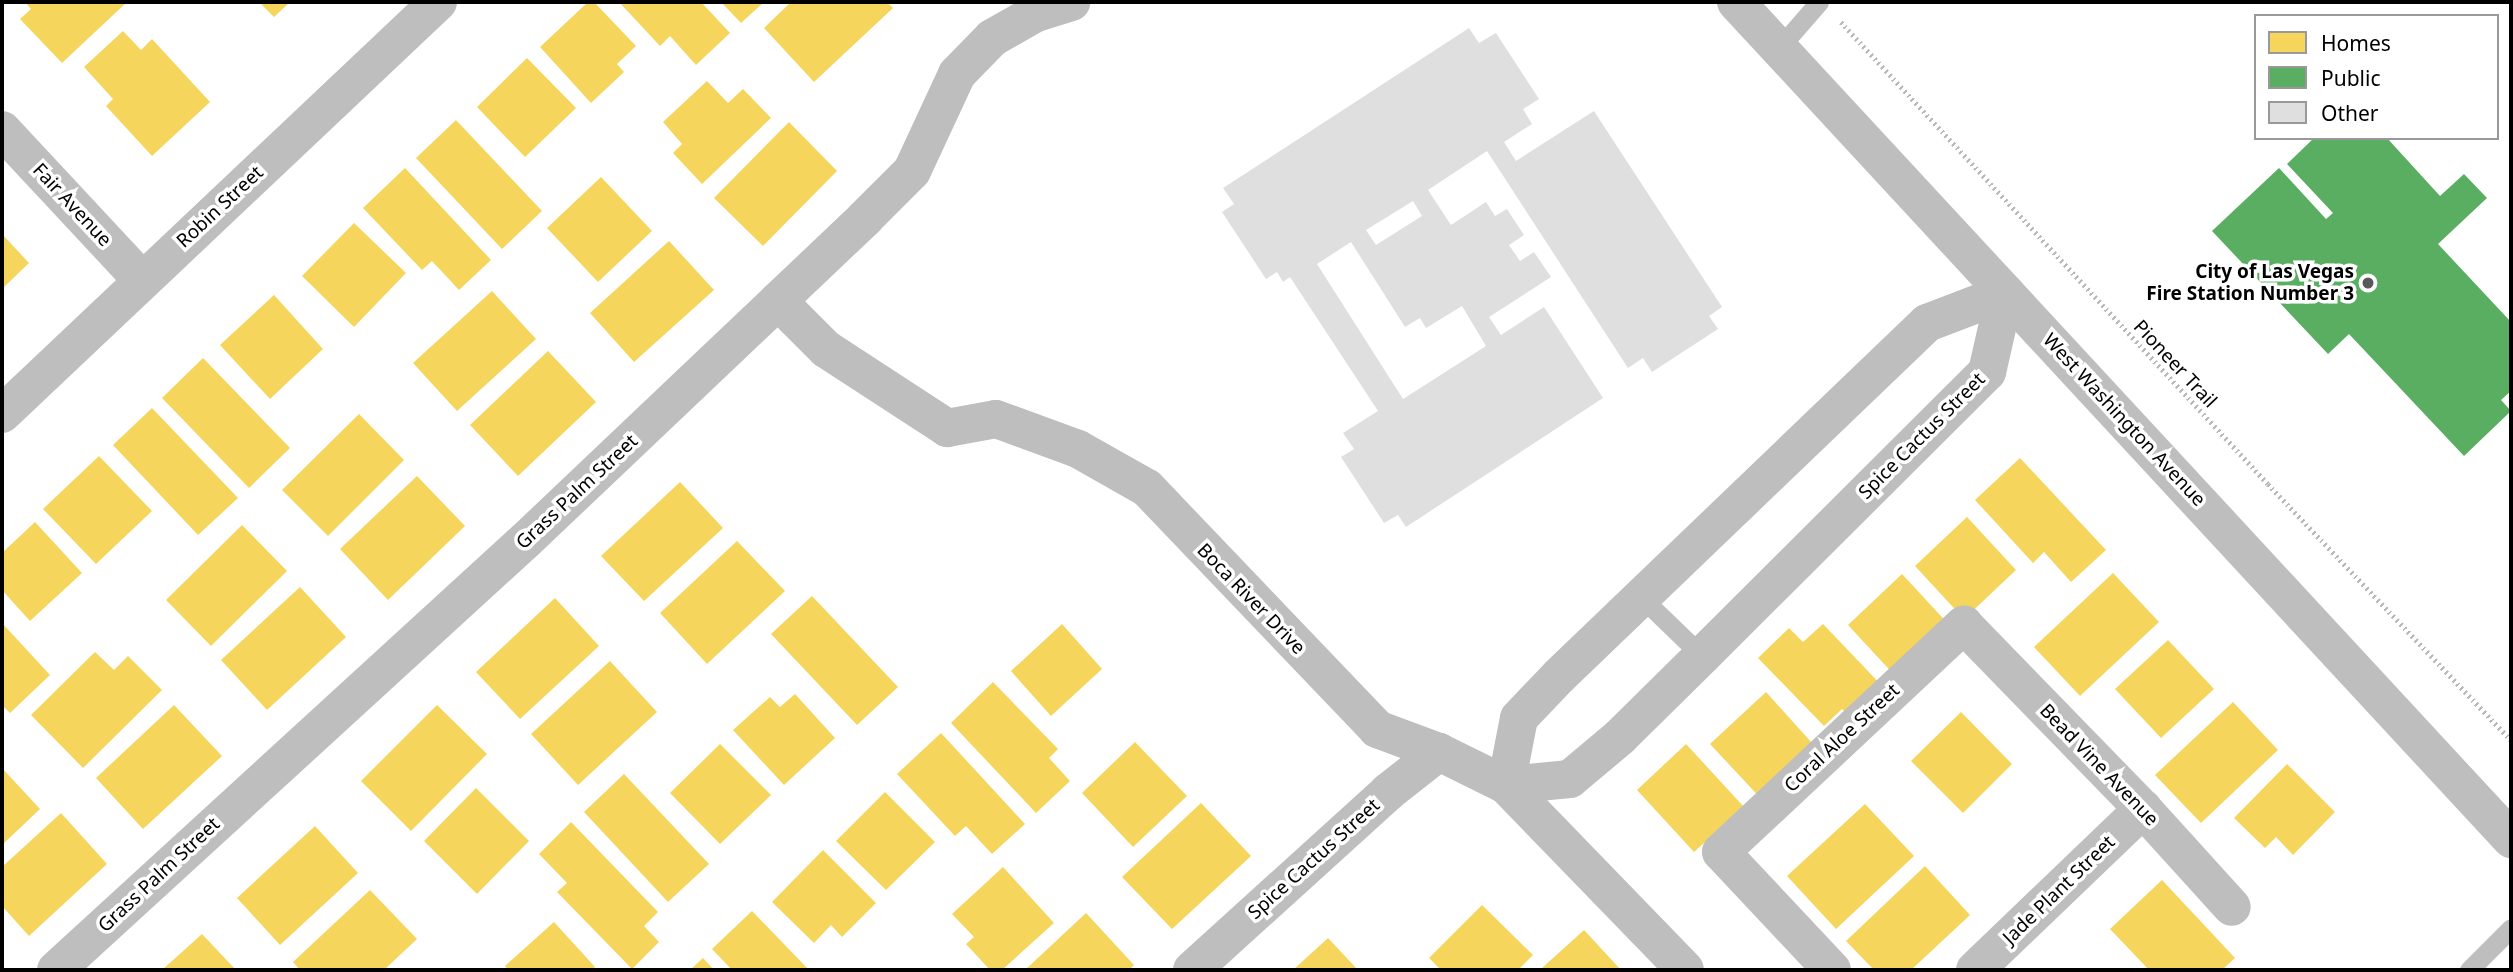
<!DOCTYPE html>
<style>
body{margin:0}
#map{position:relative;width:2513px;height:972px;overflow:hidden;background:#fff;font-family:"Noto Sans",sans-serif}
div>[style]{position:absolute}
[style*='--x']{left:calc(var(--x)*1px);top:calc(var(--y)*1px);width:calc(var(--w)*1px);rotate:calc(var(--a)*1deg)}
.homes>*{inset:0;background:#f6d55c}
.public>*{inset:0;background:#5aae61}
.building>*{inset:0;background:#dfdfdf}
.path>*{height:4.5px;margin-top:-2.25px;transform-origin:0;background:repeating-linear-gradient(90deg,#b9b9b9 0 2px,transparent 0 5.5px)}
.service>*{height:19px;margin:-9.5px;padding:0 9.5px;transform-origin:9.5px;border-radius:9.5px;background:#bebebe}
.minor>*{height:38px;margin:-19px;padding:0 19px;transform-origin:19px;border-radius:19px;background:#bebebe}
.primary>*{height:38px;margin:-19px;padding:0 19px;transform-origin:19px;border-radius:19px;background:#bebebe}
.dots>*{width:19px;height:19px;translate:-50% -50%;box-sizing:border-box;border:4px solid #fff;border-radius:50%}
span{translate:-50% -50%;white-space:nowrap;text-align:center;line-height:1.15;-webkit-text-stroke:7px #fff;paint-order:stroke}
.street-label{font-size:19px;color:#000}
.poi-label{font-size:19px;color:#000;font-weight:700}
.right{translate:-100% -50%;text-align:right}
.frame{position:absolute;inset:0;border:4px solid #000;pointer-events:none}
.legend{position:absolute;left:2254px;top:14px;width:245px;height:126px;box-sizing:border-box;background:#fff;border:2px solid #999;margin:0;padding:9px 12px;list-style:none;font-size:21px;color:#000}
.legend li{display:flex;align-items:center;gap:14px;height:35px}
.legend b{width:35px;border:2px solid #999}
</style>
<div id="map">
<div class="homes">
<div style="clip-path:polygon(25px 2px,127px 2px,62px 63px,20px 19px,31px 9px)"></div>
<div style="clip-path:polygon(259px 2px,290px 2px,274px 17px)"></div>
<div style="clip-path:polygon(588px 2px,594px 2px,636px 46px,617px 64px,624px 72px,591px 103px,540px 47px)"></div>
<div style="clip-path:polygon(619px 2px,701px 2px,730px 33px,696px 65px,670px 36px,660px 46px)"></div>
<div style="clip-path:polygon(721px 2px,764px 2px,741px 23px)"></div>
<div style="clip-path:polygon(791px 2px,887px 2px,893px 8px,814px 82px,764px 28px)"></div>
<div style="clip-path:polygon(123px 31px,141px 50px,152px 39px,210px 102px,152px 156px,106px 106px,113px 99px,84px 67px)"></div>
<div style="clip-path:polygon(527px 58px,576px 108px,525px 157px,477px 107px)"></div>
<div style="clip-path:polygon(707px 81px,728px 103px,743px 89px,771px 118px,702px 184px,673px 153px,682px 144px,663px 122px)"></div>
<div style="clip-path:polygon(456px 120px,542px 211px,502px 249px,416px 158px)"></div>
<div style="clip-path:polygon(789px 122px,837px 171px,763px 246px,714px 198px)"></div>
<div style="clip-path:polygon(405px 168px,491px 260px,459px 290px,432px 261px,422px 270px,363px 208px)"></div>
<div style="clip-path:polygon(601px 177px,652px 231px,598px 282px,547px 228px)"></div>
<div style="clip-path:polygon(354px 223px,406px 273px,354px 327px,302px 276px)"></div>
<div style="clip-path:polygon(2px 234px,29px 263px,2px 289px)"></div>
<div style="clip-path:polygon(669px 241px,714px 290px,634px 362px,590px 313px)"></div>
<div style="clip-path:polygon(492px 291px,536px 339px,457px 411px,413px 363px)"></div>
<div style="clip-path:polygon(274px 295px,323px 349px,270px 399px,220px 345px)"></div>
<div style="clip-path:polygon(548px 351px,596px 402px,518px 476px,470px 425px)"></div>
<div style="clip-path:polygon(203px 358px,290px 448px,249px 488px,162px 398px)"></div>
<div style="clip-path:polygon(152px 408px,238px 498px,198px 535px,113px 445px)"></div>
<div style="clip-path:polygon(359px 414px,404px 460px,328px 536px,282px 490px)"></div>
<div style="clip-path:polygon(99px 456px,152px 511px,96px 564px,43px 509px)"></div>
<div style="clip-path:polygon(2020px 458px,2106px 550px,2071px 582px,2044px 552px,2033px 563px,1975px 500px)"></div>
<div style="clip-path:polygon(417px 476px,465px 526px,388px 600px,340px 549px)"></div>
<div style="clip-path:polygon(680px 482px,723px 528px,644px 601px,601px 556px)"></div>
<div style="clip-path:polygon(1967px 517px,2016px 570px,1964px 619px,1915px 566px)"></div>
<div style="clip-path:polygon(35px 522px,82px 573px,30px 621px,2px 590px,2px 553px)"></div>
<div style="clip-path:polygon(242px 525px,287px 571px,211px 646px,166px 600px)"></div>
<div style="clip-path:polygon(737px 541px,785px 591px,707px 664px,660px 613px)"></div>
<div style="clip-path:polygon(2113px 573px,2159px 622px,2080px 696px,2034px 647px)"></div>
<div style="clip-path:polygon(1902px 574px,1952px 628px,1898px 679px,1848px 625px)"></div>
<div style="clip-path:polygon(300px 587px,346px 637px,267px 710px,221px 660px)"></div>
<div style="clip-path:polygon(812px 596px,898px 687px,857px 725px,771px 634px)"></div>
<div style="clip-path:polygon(555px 598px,599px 646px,520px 719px,476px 672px)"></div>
<div style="clip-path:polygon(2px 623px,50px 675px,10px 713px,2px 705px)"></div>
<div style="clip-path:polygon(1062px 624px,1102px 669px,1051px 716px,1011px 671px)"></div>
<div style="clip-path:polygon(1823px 624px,1886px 690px,1853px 722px,1842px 709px,1824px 726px,1758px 658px,1789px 628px,1803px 642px)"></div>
<div style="clip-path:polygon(2168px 640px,2214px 689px,2161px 738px,2115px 689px)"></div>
<div style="clip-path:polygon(95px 652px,114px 670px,128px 656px,162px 690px,83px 768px,31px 715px)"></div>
<div style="clip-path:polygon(610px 661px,657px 712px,578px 785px,531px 734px)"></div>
<div style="clip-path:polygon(993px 682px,1058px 749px,1049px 758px,1070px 781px,1036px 813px,951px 723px)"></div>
<div style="clip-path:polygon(1766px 692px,1821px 753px,1766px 804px,1710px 744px)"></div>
<div style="clip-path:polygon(795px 694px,835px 738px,784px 785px,733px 730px,770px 697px,780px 707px)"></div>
<div style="clip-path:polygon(2233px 702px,2278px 750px,2201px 823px,2155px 775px)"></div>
<div style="clip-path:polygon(174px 705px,222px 756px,143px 829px,96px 778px)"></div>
<div style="clip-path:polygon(437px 705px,487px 754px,411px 831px,361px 781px)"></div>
<div style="clip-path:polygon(1961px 712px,2012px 764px,1963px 813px,1911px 761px)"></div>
<div style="clip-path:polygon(941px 733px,1025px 824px,992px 854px,966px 826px,955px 836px,897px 774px)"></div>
<div style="clip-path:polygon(1135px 742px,1187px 796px,1133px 847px,1082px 793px)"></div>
<div style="clip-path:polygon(720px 744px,771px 795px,720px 844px,670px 793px)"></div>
<div style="clip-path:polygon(1686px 744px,1744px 807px,1694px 852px,1637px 790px)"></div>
<div style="clip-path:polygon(2287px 764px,2335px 812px,2293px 855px,2276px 837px,2265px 848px,2234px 818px)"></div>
<div style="clip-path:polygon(2px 768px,40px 809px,2px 845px)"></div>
<div style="clip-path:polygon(624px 774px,709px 864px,668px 902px,584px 812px)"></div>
<div style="clip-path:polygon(476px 788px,529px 841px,477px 894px,424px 841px)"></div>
<div style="clip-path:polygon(885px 792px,935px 842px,886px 890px,836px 841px)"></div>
<div style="clip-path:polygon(1201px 803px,1251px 856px,1172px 929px,1122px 877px)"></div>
<div style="clip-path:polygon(1865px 804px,1914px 856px,1836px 929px,1787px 876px)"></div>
<div style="clip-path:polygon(61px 813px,107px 864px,29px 936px,2px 906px,2px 867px)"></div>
<div style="clip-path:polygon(571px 822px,658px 912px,644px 926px,659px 942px,632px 969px,557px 892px,567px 883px,539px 854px)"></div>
<div style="clip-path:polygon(315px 826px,358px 873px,280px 945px,237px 898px)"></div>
<div style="clip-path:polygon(823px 850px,876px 903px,842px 937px,831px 925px,814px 943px,772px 902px)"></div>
<div style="clip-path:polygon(1925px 866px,1970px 915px,1911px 970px,1874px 970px,1846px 941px)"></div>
<div style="clip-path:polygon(1003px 867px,1054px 923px,1002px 970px,990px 970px,966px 944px,974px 937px,952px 914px)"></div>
<div style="clip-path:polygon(2162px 880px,2235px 958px,2222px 970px,2149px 970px,2110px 929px)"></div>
<div style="clip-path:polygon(370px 890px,417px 939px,384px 970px,300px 970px,293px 962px)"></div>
<div style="clip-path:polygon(1482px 905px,1533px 955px,1518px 970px,1441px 970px,1429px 958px)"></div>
<div style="clip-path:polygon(752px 911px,809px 970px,732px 970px,712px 949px)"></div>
<div style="clip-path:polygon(1086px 913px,1134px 965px,1129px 970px,1025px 970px)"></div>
<div style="clip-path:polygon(554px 922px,595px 967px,592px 970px,508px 970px,505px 966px)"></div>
<div style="clip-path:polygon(1584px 930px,1621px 970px,1544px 970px,1542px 968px)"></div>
<div style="clip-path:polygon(202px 934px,236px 970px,162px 970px)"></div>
<div style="clip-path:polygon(1328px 938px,1358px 970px,1293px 970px)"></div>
<div style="clip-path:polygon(703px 958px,714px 970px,690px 970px)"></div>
</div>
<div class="public">
<div style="clip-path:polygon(2314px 138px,2387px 138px,2440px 196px,2464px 174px,2487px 198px,2438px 244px,2511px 322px,2511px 391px,2501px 400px,2511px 411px,2464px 456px,2349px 334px,2328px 354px,2212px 231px,2279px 168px,2326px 219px,2333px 213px,2287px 164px)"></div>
</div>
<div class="building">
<div style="clip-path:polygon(evenodd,1469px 28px,1479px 43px,1496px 33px,1539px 99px,1523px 109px,1532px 124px,1504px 142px,1516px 161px,1594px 111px,1722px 307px,1709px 316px,1718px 329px,1652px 372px,1643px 358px,1628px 368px,1487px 151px,1428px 190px,1451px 225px,1486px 202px,1495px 216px,1507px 209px,1524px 235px,1509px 245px,1520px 261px,1534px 252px,1551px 277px,1489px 317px,1501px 335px,1544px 307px,1603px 398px,1406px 527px,1398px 515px,1384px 523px,1341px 457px,1354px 449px,1343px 433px,1378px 411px,1290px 277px,1283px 282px,1277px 272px,1266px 279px,1222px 212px,1234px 204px,1223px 188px,1469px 28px,1413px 201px,1422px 216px,1376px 245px,1366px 230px,1413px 201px,1469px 28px,1351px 242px,1405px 327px,1420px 318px,1426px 328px,1462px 306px,1486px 346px,1403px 399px,1317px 264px,1351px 242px)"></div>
</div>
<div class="path">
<div style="--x:1841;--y:22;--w:629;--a:47.25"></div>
<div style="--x:2268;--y:484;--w:353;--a:46.5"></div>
</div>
<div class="service">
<div style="--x:1779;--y:48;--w:61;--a:-49"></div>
<div style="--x:1641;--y:597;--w:85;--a:44"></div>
<div style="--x:2469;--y:970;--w:59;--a:-45"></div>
</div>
<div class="minor">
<div style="--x:2;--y:130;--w:205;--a:47"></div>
<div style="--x:2005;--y:293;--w:81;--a:102.8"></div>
<div style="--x:1987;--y:372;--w:402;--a:135.1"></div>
<div style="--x:1702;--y:656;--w:115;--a:135.4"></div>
<div style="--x:1620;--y:737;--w:65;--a:140"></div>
<div style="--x:1570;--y:779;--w:64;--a:174.6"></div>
<div style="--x:1506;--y:785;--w:68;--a:-79"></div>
<div style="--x:1519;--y:718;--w:58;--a:-46.4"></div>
<div style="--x:1559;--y:676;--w:510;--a:-43.81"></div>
<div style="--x:1927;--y:323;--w:84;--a:-21"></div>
<div style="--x:778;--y:301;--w:68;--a:45"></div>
<div style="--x:826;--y:349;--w:145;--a:33.1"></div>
<div style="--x:947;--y:428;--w:50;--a:-10.4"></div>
<div style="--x:996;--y:419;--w:87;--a:20.1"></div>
<div style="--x:1078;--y:449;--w:79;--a:29.5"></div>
<div style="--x:1147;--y:488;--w:333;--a:46.3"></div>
<div style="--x:1377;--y:729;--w:66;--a:20.4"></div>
<div style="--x:1439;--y:752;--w:75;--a:26.2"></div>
<div style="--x:1506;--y:785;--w:257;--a:45.9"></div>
<div style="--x:2;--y:414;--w:600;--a:-43.38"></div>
<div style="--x:56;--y:970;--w:637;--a:-42.46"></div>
<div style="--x:526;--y:540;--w:468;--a:-43.5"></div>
<div style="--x:865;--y:218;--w:66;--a:-45"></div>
<div style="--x:912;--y:171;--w:107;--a:-65.1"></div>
<div style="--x:957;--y:74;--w:50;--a:-45.8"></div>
<div style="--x:992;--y:38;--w:51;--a:-29.6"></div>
<div style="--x:1036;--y:13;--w:37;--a:-17"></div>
<div style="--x:1192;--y:970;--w:265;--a:-42.2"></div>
<div style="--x:1388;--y:792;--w:65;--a:-38.1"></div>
<div style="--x:1832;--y:970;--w:162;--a:-133.2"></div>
<div style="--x:1721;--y:852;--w:333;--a:-43.1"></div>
<div style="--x:1964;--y:625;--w:257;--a:45.8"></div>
<div style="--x:2143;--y:809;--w:132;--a:47.8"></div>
<div style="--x:1975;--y:970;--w:233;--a:-43.8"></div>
</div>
<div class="primary">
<div style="--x:1736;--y:2;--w:1141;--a:47.2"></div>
</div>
<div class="dots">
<div style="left:2368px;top:283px;background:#595959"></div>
</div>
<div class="street-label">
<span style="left:72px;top:205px;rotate:47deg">Fair Avenue</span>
<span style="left:220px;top:207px;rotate:-43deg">Robin Street</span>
<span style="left:2175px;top:364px;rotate:47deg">Pioneer Trail</span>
<span style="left:2124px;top:420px;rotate:47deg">West Washington Avenue</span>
<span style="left:1922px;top:436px;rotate:-45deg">Spice Cactus Street</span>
<span style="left:577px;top:492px;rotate:-43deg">Grass Palm Street</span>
<span style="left:1251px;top:599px;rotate:46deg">Boca River Drive</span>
<span style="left:1842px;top:738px;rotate:-43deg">Coral Aloe Street</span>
<span style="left:2099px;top:765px;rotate:46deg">Bead Vine Avenue</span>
<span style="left:1314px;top:859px;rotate:-42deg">Spice Cactus Street</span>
<span style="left:159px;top:875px;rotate:-43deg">Grass Palm Street</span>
<span style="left:2059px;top:890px;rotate:-44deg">Jade Plant Street</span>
</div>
<div class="poi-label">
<span class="right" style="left:2354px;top:283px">City of Las Vegas<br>Fire Station Number 3</span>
</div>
<div class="frame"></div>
<ul class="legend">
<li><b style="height:19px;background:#f6d55c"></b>Homes</li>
<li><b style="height:19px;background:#5aae61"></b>Public</li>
<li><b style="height:19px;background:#dfdfdf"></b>Other</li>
</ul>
</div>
